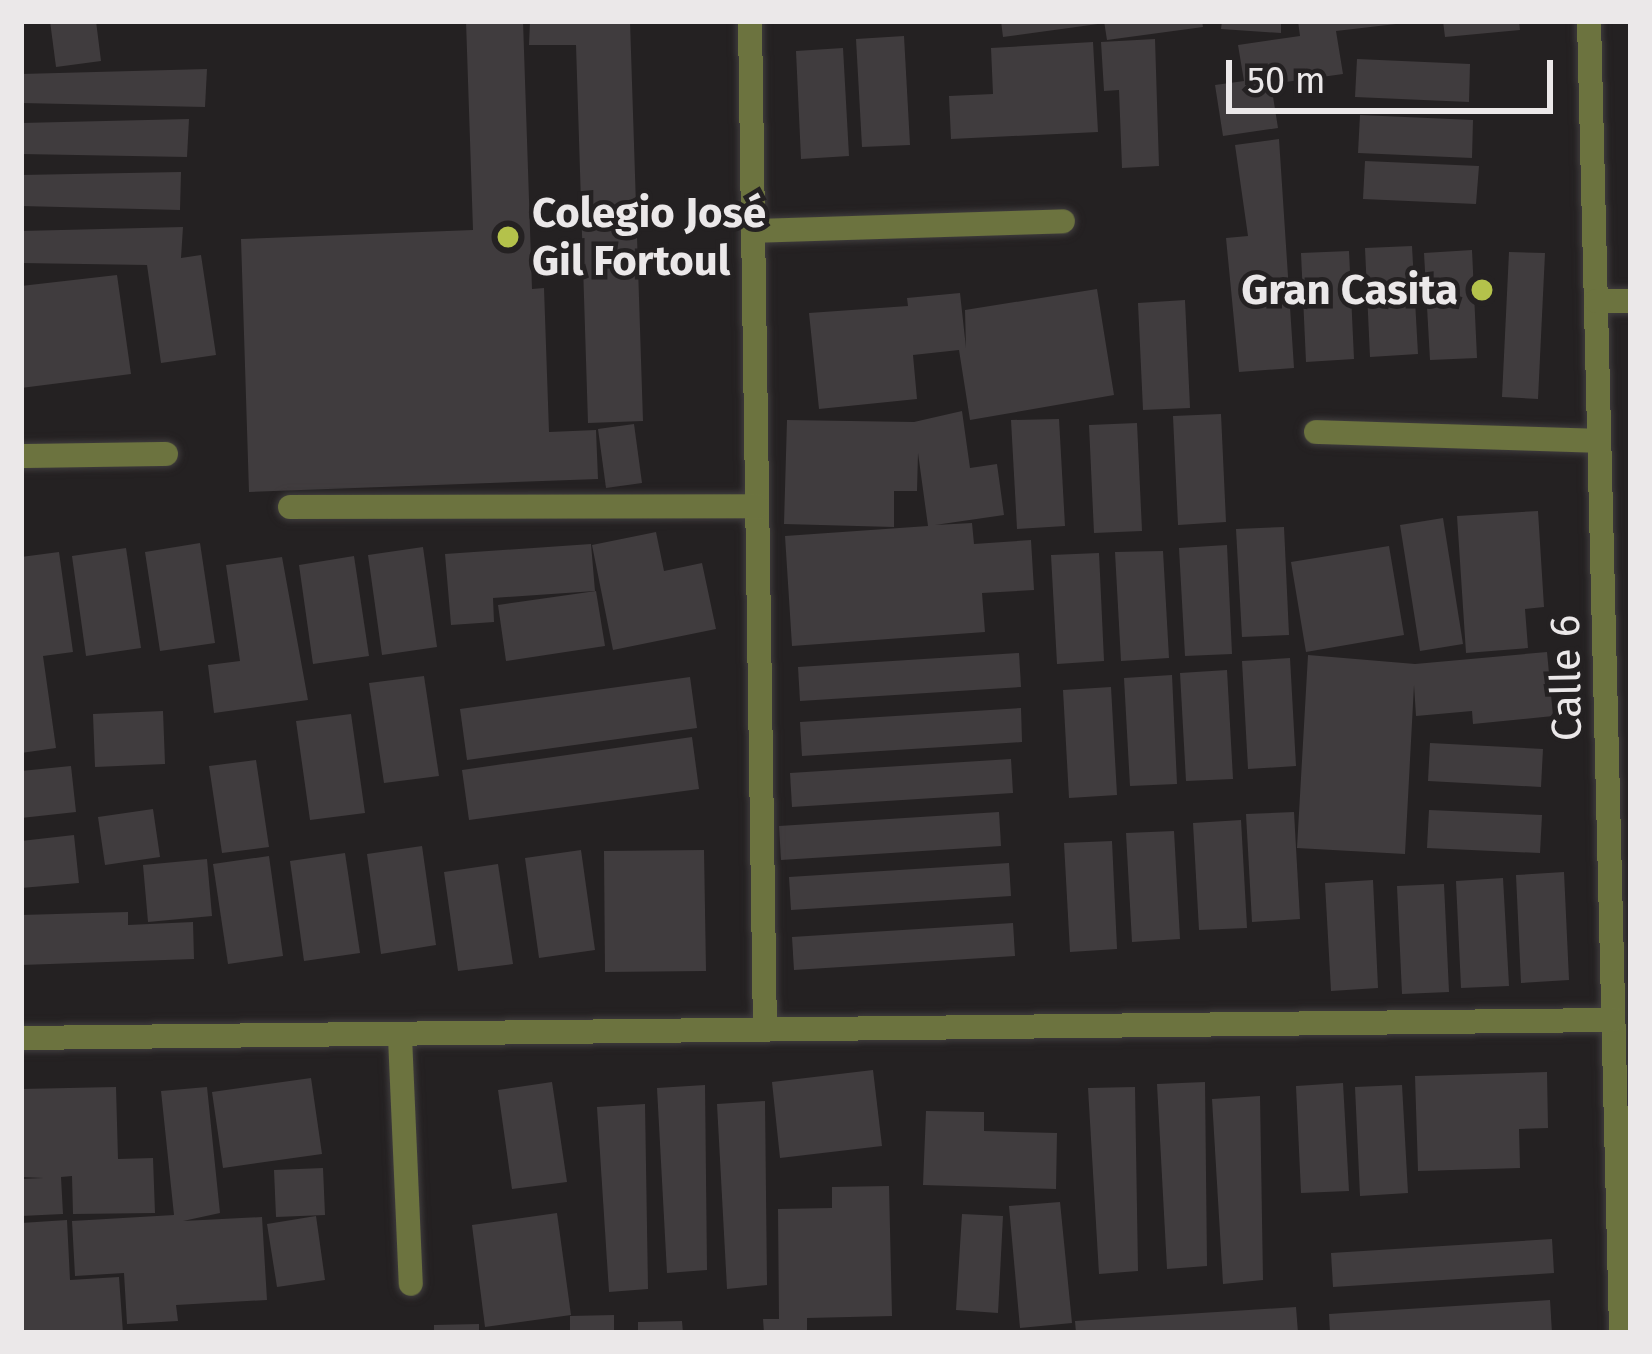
<!DOCTYPE html>
<meta charset="utf-8">
<style>
body{margin:0}
#map{position:relative;width:1652px;height:1354px;overflow:hidden;background:#242122;font-family:"Fira Sans",sans-serif}
div>[style]{position:absolute}
[style*='--x']{left:calc(var(--x)*1px);top:calc(var(--y)*1px);width:calc(var(--w)*1px);rotate:calc(var(--a)*1deg)}
.building>*{inset:0;background:#403c3e}
.roads{filter:drop-shadow(0 0 3px #403d3e) drop-shadow(0 0 3px #403d3e)}
.service>*{height:24px;margin:-12px;padding:0 12px;transform-origin:12px;border-radius:12px;background:#6c733f}
.minor>*{height:24px;margin:-12px;padding:0 12px;transform-origin:12px;border-radius:12px;background:#6c733f}
.dots>*{width:33px;height:33px;translate:-50% -50%;box-sizing:border-box;border:6px solid #242122;border-radius:50%}
span{translate:-50% -50%;white-space:nowrap;text-align:center;line-height:1.15;-webkit-text-stroke:9px #242122;paint-order:stroke}
.poi-label{font-size:42px;color:#ebe8e9;font-weight:700}
.left{translate:0 -50%;text-align:left}
.right{translate:-100% -50%;text-align:right}
.street-label{font-size:42px;color:#ebe8e9}
.frame{position:absolute;inset:0;border:24px solid #ebe8e9;pointer-events:none}
.scale{position:absolute;left:1226px;top:60px;width:327px;height:54px;box-sizing:border-box;border:6px solid #ebe8e9;border-top:0;padding-left:15px;font-size:36px;line-height:42px;white-space:nowrap;color:#ebe8e9;-webkit-text-stroke:9px #242122;paint-order:stroke}
</style>
<div id="map">
<div class="building">
<div style="clip-path:polygon(50px 21px,96px 21px,101px 61px,56px 67px)"></div>
<div style="clip-path:polygon(466px 21px,523px 21px,532px 289px,544px 288px,549px 432px,596px 430px,598px 479px,249px 492px,241px 239px,473px 230px)"></div>
<div style="clip-path:polygon(530px 21px,630px 21px,643px 421px,588px 423px,576px 45px,529px 45px)"></div>
<div style="clip-path:polygon(1001px 21px,1097px 21px,1098px 24px,1003px 37px)"></div>
<div style="clip-path:polygon(1104px 21px,1202px 21px,1203px 27px,1107px 40px)"></div>
<div style="clip-path:polygon(1222px 21px,1281px 21px,1281px 33px,1221px 29px)"></div>
<div style="clip-path:polygon(1298px 21px,1396px 24px,1336px 31px,1343px 74px,1271px 84px,1278px 128px,1223px 136px,1215px 85px,1244px 81px,1238px 45px,1300px 36px)"></div>
<div style="clip-path:polygon(1443px 21px,1519px 21px,1520px 30px,1445px 37px)"></div>
<div style="clip-path:polygon(904px 36px,910px 145px,862px 147px,856px 39px)"></div>
<div style="clip-path:polygon(1155px 39px,1159px 166px,1122px 168px,1119px 90px,1104px 91px,1101px 42px)"></div>
<div style="clip-path:polygon(1093px 42px,1098px 132px,951px 139px,949px 96px,993px 94px,991px 48px)"></div>
<div style="clip-path:polygon(843px 48px,849px 156px,801px 159px,796px 51px)"></div>
<div style="clip-path:polygon(1357px 59px,1470px 64px,1469px 102px,1355px 97px)"></div>
<div style="clip-path:polygon(207px 69px,205px 107px,21px 103px,21px 74px)"></div>
<div style="clip-path:polygon(1360px 115px,1473px 120px,1472px 158px,1358px 153px)"></div>
<div style="clip-path:polygon(189px 119px,187px 157px,21px 154px,21px 123px)"></div>
<div style="clip-path:polygon(1279px 139px,1294px 368px,1239px 372px,1226px 238px,1248px 236px,1235px 145px)"></div>
<div style="clip-path:polygon(1365px 161px,1479px 166px,1476px 204px,1363px 199px)"></div>
<div style="clip-path:polygon(181px 172px,180px 210px,21px 206px,21px 175px)"></div>
<div style="clip-path:polygon(183px 227px,181px 258px,201px 255px,216px 355px,161px 363px,147px 265px,21px 263px,21px 231px)"></div>
<div style="clip-path:polygon(1412px 246px,1418px 354px,1370px 357px,1365px 248px)"></div>
<div style="clip-path:polygon(1472px 250px,1477px 358px,1430px 360px,1424px 253px)"></div>
<div style="clip-path:polygon(1349px 251px,1354px 359px,1306px 362px,1301px 253px)"></div>
<div style="clip-path:polygon(1509px 252px,1545px 253px,1538px 399px,1502px 397px)"></div>
<div style="clip-path:polygon(117px 275px,131px 374px,21px 388px,21px 286px)"></div>
<div style="clip-path:polygon(1097px 289px,1114px 395px,970px 420px,959px 350px,913px 355px,917px 399px,819px 409px,809px 313px,908px 306px,907px 298px,960px 293px,966px 348px,965px 310px)"></div>
<div style="clip-path:polygon(1185px 300px,1190px 408px,1143px 410px,1138px 303px)"></div>
<div style="clip-path:polygon(962px 411px,970px 468px,997px 464px,1004px 515px,935px 525px,972px 523px,974px 544px,1031px 540px,1034px 590px,982px 593px,985px 632px,792px 646px,785px 536px,928px 526px,918px 453px,917px 491px,894px 491px,894px 527px,784px 524px,787px 420px,914px 422px)"></div>
<div style="clip-path:polygon(1221px 414px,1226px 522px,1178px 525px,1173px 416px)"></div>
<div style="clip-path:polygon(1059px 419px,1065px 526px,1017px 529px,1011px 420px)"></div>
<div style="clip-path:polygon(1137px 423px,1142px 531px,1094px 533px,1089px 425px)"></div>
<div style="clip-path:polygon(634px 424px,642px 483px,606px 488px,598px 429px)"></div>
<div style="clip-path:polygon(1538px 511px,1544px 607px,1525px 609px,1528px 648px,1466px 653px,1457px 516px)"></div>
<div style="clip-path:polygon(1443px 518px,1463px 644px,1420px 651px,1400px 525px)"></div>
<div style="clip-path:polygon(1284px 527px,1289px 635px,1242px 637px,1236px 529px)"></div>
<div style="clip-path:polygon(656px 532px,664px 571px,702px 563px,716px 629px,613px 650px,592px 545px)"></div>
<div style="clip-path:polygon(200px 543px,215px 643px,160px 651px,145px 552px)"></div>
<div style="clip-path:polygon(591px 544px,595px 591px,493px 598px,494px 622px,451px 625px,445px 554px)"></div>
<div style="clip-path:polygon(1227px 545px,1232px 654px,1185px 656px,1179px 548px)"></div>
<div style="clip-path:polygon(1389px 546px,1404px 635px,1306px 652px,1291px 562px)"></div>
<div style="clip-path:polygon(423px 547px,437px 647px,382px 655px,368px 555px)"></div>
<div style="clip-path:polygon(126px 548px,141px 648px,86px 656px,72px 556px)"></div>
<div style="clip-path:polygon(1163px 551px,1169px 658px,1121px 661px,1115px 552px)"></div>
<div style="clip-path:polygon(59px 552px,73px 652px,43px 656px,56px 748px,21px 753px,21px 557px)"></div>
<div style="clip-path:polygon(1099px 553px,1104px 661px,1057px 664px,1051px 555px)"></div>
<div style="clip-path:polygon(354px 556px,369px 656px,313px 664px,299px 565px)"></div>
<div style="clip-path:polygon(282px 557px,308px 700px,214px 713px,208px 665px,240px 661px,226px 565px)"></div>
<div style="clip-path:polygon(596px 591px,605px 646px,506px 661px,498px 605px)"></div>
<div style="clip-path:polygon(1547px 652px,1553px 716px,1473px 724px,1472px 711px,1416px 716px,1414px 685px,1405px 854px,1297px 848px,1308px 655px,1415px 664px)"></div>
<div style="clip-path:polygon(1019px 653px,1021px 687px,800px 701px,798px 667px)"></div>
<div style="clip-path:polygon(1290px 658px,1296px 766px,1248px 769px,1242px 661px)"></div>
<div style="clip-path:polygon(1227px 670px,1233px 779px,1186px 781px,1180px 673px)"></div>
<div style="clip-path:polygon(1172px 675px,1177px 784px,1130px 786px,1124px 678px)"></div>
<div style="clip-path:polygon(424px 676px,439px 776px,384px 783px,369px 683px)"></div>
<div style="clip-path:polygon(690px 677px,697px 728px,467px 760px,460px 709px)"></div>
<div style="clip-path:polygon(1111px 687px,1117px 795px,1069px 798px,1063px 690px)"></div>
<div style="clip-path:polygon(1021px 708px,1022px 742px,802px 756px,800px 722px)"></div>
<div style="clip-path:polygon(163px 711px,165px 764px,95px 767px,93px 714px)"></div>
<div style="clip-path:polygon(351px 714px,365px 813px,310px 820px,296px 721px)"></div>
<div style="clip-path:polygon(692px 737px,699px 789px,469px 820px,462px 770px)"></div>
<div style="clip-path:polygon(1430px 743px,1543px 749px,1541px 787px,1428px 781px)"></div>
<div style="clip-path:polygon(1011px 759px,1013px 793px,792px 807px,790px 773px)"></div>
<div style="clip-path:polygon(256px 760px,269px 847px,222px 853px,209px 766px)"></div>
<div style="clip-path:polygon(71px 766px,76px 812px,21px 818px,21px 771px)"></div>
<div style="clip-path:polygon(153px 809px,160px 857px,105px 865px,98px 817px)"></div>
<div style="clip-path:polygon(1429px 810px,1542px 815px,1540px 853px,1427px 848px)"></div>
<div style="clip-path:polygon(999px 812px,1001px 846px,781px 860px,779px 826px)"></div>
<div style="clip-path:polygon(1294px 812px,1300px 919px,1252px 922px,1246px 814px)"></div>
<div style="clip-path:polygon(1241px 820px,1247px 928px,1199px 930px,1193px 823px)"></div>
<div style="clip-path:polygon(1174px 831px,1180px 939px,1132px 942px,1126px 833px)"></div>
<div style="clip-path:polygon(74px 835px,79px 883px,21px 888px,21px 841px)"></div>
<div style="clip-path:polygon(1112px 841px,1117px 949px,1070px 952px,1064px 843px)"></div>
<div style="clip-path:polygon(422px 846px,436px 945px,381px 954px,367px 854px)"></div>
<div style="clip-path:polygon(581px 850px,595px 950px,539px 958px,525px 858px)"></div>
<div style="clip-path:polygon(704px 850px,706px 971px,605px 972px,604px 851px)"></div>
<div style="clip-path:polygon(345px 853px,360px 953px,304px 961px,290px 861px)"></div>
<div style="clip-path:polygon(269px 856px,283px 956px,228px 964px,213px 864px)"></div>
<div style="clip-path:polygon(207px 859px,212px 916px,148px 922px,143px 865px)"></div>
<div style="clip-path:polygon(1009px 863px,1011px 896px,791px 910px,789px 877px)"></div>
<div style="clip-path:polygon(498px 864px,513px 964px,458px 971px,444px 872px)"></div>
<div style="clip-path:polygon(1564px 872px,1569px 980px,1521px 983px,1516px 875px)"></div>
<div style="clip-path:polygon(1503px 878px,1509px 986px,1461px 988px,1456px 881px)"></div>
<div style="clip-path:polygon(1373px 880px,1378px 988px,1331px 991px,1325px 883px)"></div>
<div style="clip-path:polygon(1444px 884px,1449px 992px,1402px 994px,1397px 886px)"></div>
<div style="clip-path:polygon(128px 912px,128px 925px,193px 922px,194px 959px,21px 965px,21px 915px)"></div>
<div style="clip-path:polygon(1013px 923px,1015px 956px,794px 970px,792px 937px)"></div>
<div style="clip-path:polygon(873px 1070px,882px 1146px,780px 1158px,772px 1082px)"></div>
<div style="clip-path:polygon(1547px 1072px,1548px 1128px,1519px 1129px,1520px 1168px,1418px 1171px,1415px 1076px)"></div>
<div style="clip-path:polygon(311px 1078px,322px 1154px,223px 1168px,212px 1092px)"></div>
<div style="clip-path:polygon(552px 1082px,567px 1182px,512px 1189px,498px 1090px)"></div>
<div style="clip-path:polygon(1205px 1082px,1207px 1266px,1167px 1269px,1157px 1084px)"></div>
<div style="clip-path:polygon(1343px 1083px,1349px 1191px,1301px 1193px,1296px 1086px)"></div>
<div style="clip-path:polygon(705px 1085px,707px 1270px,667px 1273px,657px 1088px)"></div>
<div style="clip-path:polygon(1402px 1085px,1408px 1193px,1360px 1196px,1355px 1087px)"></div>
<div style="clip-path:polygon(116px 1087px,118px 1159px,153px 1158px,155px 1213px,73px 1214px,72px 1176px,61px 1177px,63px 1214px,21px 1216px,21px 1179px,44px 1178px,21px 1177px,21px 1089px)"></div>
<div style="clip-path:polygon(207px 1087px,220px 1213px,183px 1221px,262px 1217px,267px 1300px,176px 1305px,178px 1321px,127px 1324px,124px 1273px,75px 1276px,72px 1221px,174px 1215px,161px 1091px)"></div>
<div style="clip-path:polygon(1135px 1087px,1138px 1271px,1099px 1274px,1088px 1088px)"></div>
<div style="clip-path:polygon(1260px 1096px,1263px 1280px,1223px 1284px,1212px 1099px)"></div>
<div style="clip-path:polygon(765px 1101px,767px 1285px,727px 1289px,717px 1104px)"></div>
<div style="clip-path:polygon(645px 1104px,648px 1289px,609px 1292px,597px 1107px)"></div>
<div style="clip-path:polygon(926px 1111px,984px 1112px,984px 1131px,1057px 1133px,1056px 1189px,923px 1185px)"></div>
<div style="clip-path:polygon(323px 1168px,325px 1215px,276px 1217px,274px 1170px)"></div>
<div style="clip-path:polygon(889px 1186px,892px 1316px,807px 1318px,807px 1333px,764px 1333px,763px 1319px,779px 1319px,778px 1209px,832px 1208px,832px 1187px)"></div>
<div style="clip-path:polygon(1060px 1202px,1072px 1323px,1020px 1328px,1009px 1206px)"></div>
<div style="clip-path:polygon(557px 1213px,571px 1315px,485px 1327px,472px 1225px)"></div>
<div style="clip-path:polygon(962px 1214px,1003px 1216px,998px 1313px,956px 1310px)"></div>
<div style="clip-path:polygon(316px 1216px,325px 1280px,277px 1287px,267px 1224px)"></div>
<div style="clip-path:polygon(67px 1220px,70px 1280px,119px 1277px,123px 1333px,24px 1333px,21px 1223px)"></div>
<div style="clip-path:polygon(1552px 1239px,1554px 1273px,1333px 1287px,1331px 1253px)"></div>
<div style="clip-path:polygon(1550px 1300px,1552px 1333px,1330px 1333px,1329px 1314px)"></div>
<div style="clip-path:polygon(1296px 1307px,1298px 1333px,1076px 1333px,1075px 1321px)"></div>
<div style="clip-path:polygon(614px 1315px,614px 1333px,570px 1333px,570px 1316px)"></div>
<div style="clip-path:polygon(682px 1321px,683px 1333px,638px 1333px,638px 1322px)"></div>
<div style="clip-path:polygon(479px 1324px,479px 1333px,434px 1333px,434px 1325px)"></div>
</div>
<div class="roads">
<div class="service">
<div style="--x:753;--y:231;--w:310;--a:-1.8"></div>
<div style="--x:1316;--y:432;--w:283;--a:1.8"></div>
<div style="--x:21;--y:456;--w:145;--a:-0.8"></div>
<div style="--x:400;--y:1037;--w:247;--a:87.5"></div>
</div>
<div class="minor">
<div style="--x:750;--y:21;--w:1007;--a:89.15"></div>
<div style="--x:1589;--y:21;--w:1312;--a:88.6"></div>
<div style="--x:1596;--y:301;--w:35;--a:0"></div>
<div style="--x:290;--y:507;--w:467;--a:-0.1"></div>
<div style="--x:21;--y:1038;--w:1592;--a:-0.65"></div>
</div>
</div>
<div class="dots">
<div style="left:508px;top:237px;background:#b4c24b"></div>
<div style="left:1482px;top:290px;background:#b4c24b"></div>
</div>
<div class="poi-label">
<span class="left" style="left:532px;top:237px">Colegio José<br>Gil Fortoul</span>
<span class="right" style="left:1458px;top:290px">Gran Casita</span>
</div>
<div class="street-label">
<span style="left:1566px;top:678px;rotate:-91deg">Calle 6</span>
</div>
<div class="frame"></div>
<div class="scale">50 m</div>
</div>
